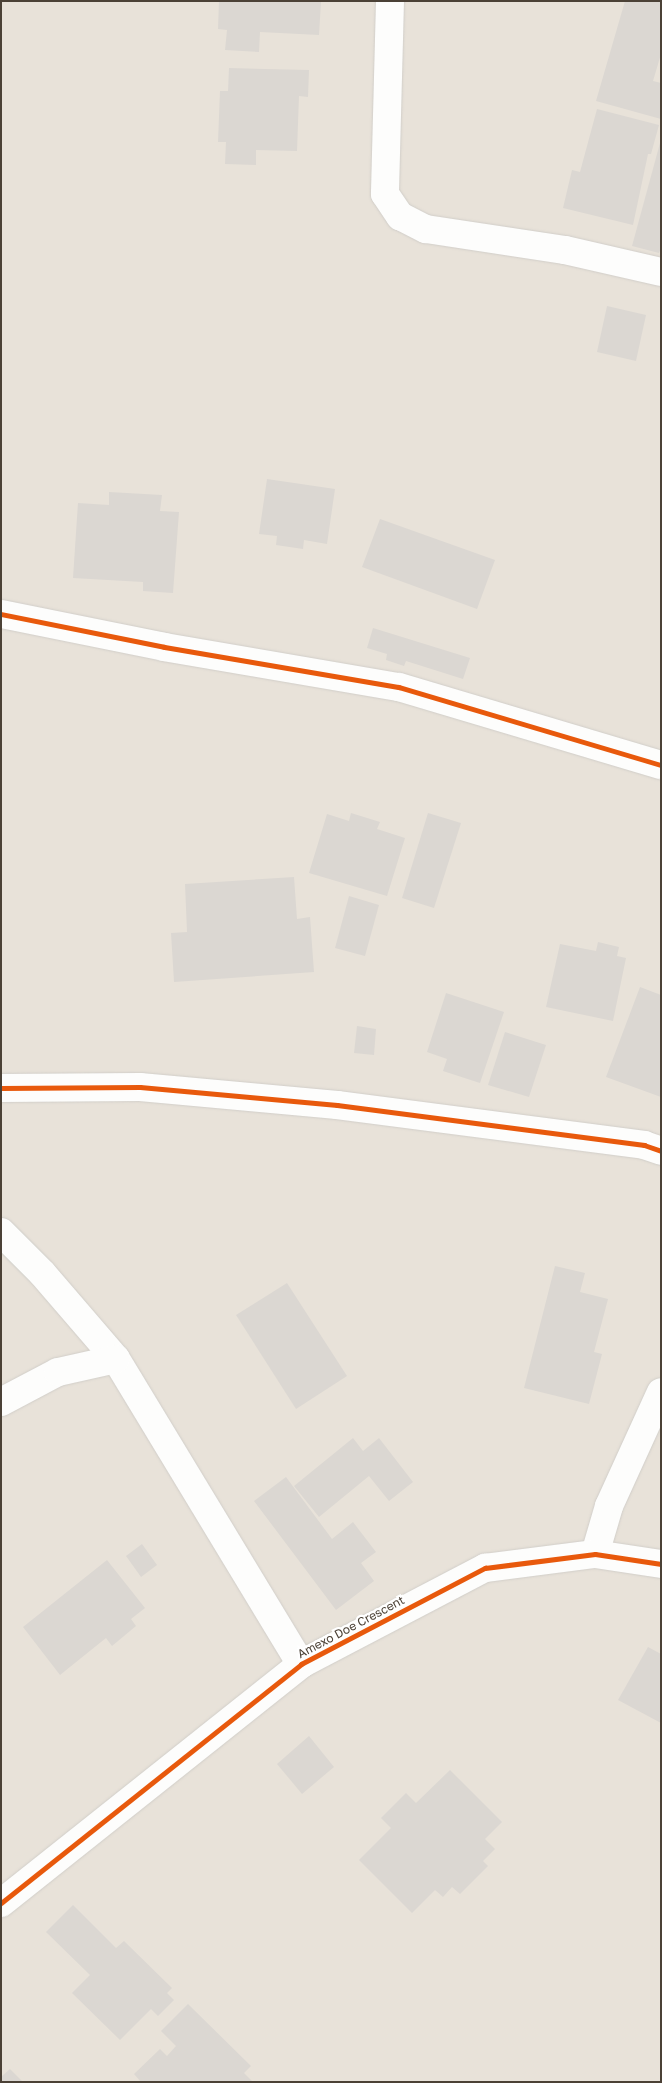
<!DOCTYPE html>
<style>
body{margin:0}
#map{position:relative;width:662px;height:2083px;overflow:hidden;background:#f3f0ec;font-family:"Golos Text",sans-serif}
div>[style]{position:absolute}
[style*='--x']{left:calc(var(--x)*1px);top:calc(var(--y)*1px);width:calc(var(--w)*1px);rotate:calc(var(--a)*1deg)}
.residential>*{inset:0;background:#e8e2d9}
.building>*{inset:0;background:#dbd7d2}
.roads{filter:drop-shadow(0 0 1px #d1cec9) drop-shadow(0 0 1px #d1cec9)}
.street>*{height:28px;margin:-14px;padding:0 14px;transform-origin:14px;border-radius:14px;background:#fdfdfc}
.cycleway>*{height:5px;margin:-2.5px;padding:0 2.5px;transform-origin:2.5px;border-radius:2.5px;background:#e8590c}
span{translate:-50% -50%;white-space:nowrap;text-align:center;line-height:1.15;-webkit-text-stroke:4.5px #fff;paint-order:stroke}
.street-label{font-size:12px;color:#4b4136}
.frame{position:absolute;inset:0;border:2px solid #4b4136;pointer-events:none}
</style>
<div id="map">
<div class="residential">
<div style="clip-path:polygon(1px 1px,661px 1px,661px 2082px,1px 2082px)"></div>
</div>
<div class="building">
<div style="clip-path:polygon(219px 1px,321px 2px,319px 35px,260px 32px,259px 52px,225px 50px,227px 30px,218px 29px)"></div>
<div style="clip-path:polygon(625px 1px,661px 1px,661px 54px,653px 81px,661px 83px,661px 119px,596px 101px)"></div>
<div style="clip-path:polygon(229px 68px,309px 70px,308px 97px,299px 96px,297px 151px,256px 150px,256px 165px,225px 164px,226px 142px,218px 142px,220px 91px,228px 91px)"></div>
<div style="clip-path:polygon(597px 109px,659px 125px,651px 154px,648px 154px,633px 225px,563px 208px,572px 170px,580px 172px)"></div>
<div style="clip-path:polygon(660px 143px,661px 248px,659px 253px,632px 246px)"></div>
<div style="clip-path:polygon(607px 306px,646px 315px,636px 361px,597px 352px)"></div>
<div style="clip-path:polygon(267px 479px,335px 489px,327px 544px,304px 540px,303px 549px,276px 545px,277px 536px,259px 534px)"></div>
<div style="clip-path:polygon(109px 492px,162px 495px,160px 511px,179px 512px,173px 593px,143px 591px,143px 582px,73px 578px,78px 503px,109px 505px)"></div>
<div style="clip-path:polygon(380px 519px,495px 560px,477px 609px,362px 567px)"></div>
<div style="clip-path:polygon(373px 628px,470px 658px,463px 679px,406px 661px,404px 666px,386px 660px,387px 654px,367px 648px)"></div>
<div style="clip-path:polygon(351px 813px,380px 822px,377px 829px,405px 838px,387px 896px,309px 873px,327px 814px,349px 821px)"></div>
<div style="clip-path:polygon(428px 813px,461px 823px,434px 908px,402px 898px)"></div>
<div style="clip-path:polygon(294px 877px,297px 919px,310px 917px,314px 972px,174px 982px,171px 933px,187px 932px,185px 884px)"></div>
<div style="clip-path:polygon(349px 896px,379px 905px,365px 956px,335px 948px)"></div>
<div style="clip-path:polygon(598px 942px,619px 947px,617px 956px,626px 958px,613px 1021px,546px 1007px,560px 944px,596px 951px)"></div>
<div style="clip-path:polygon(640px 987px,661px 995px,661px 1097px,606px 1077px)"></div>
<div style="clip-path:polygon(446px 993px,504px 1012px,480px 1083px,443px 1071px,447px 1059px,427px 1052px)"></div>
<div style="clip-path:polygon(357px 1026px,376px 1029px,374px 1055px,354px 1053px)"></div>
<div style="clip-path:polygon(505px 1032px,546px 1045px,529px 1097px,488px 1085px)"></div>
<div style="clip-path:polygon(555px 1266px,585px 1273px,580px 1292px,608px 1299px,594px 1352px,602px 1354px,589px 1404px,524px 1388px)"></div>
<div style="clip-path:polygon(287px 1283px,347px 1376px,296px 1409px,236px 1315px)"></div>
<div style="clip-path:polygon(353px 1438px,363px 1451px,379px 1438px,413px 1482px,389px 1501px,369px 1476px,319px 1517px,294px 1486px)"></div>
<div style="clip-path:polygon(286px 1477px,332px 1539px,353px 1522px,376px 1552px,361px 1563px,374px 1581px,336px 1610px,254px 1501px)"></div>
<div style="clip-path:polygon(142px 1544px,157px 1565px,141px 1577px,126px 1556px)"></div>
<div style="clip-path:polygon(107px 1560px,145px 1608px,131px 1619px,136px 1626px,112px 1646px,106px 1638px,60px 1675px,23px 1627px)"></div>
<div style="clip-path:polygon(648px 1647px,661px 1654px,661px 1723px,618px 1700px)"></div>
<div style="clip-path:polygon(309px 1736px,334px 1767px,302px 1794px,277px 1764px)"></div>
<div style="clip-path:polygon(450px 1770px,502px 1822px,485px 1839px,495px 1849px,483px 1861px,488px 1866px,460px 1894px,452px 1887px,443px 1897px,435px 1890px,412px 1913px,359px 1860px,391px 1828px,381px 1818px,406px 1793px,416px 1803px)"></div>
<div style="clip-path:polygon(73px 1905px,116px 1948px,124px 1941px,172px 1988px,167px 1993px,174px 2000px,158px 2016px,151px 2009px,120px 2040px,72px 1993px,90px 1975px,46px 1932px)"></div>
<div style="clip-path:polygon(188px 2004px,251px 2066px,244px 2073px,253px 2082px,141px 2082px,134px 2074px,160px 2049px,167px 2056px,176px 2046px,161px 2031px)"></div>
<div style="clip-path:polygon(10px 2069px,23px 2082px,1px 2082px,1px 2077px)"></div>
</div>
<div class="roads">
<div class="street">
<div style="--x:390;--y:1;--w:193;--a:91.5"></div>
<div style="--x:385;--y:194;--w:27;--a:56"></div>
<div style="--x:400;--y:216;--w:29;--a:27"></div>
<div style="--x:426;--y:229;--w:141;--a:8.6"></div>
<div style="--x:565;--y:250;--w:98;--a:12.9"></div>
<div style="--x:1;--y:614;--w:166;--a:11.4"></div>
<div style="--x:164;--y:647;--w:238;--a:9.7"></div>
<div style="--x:399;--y:687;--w:273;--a:16.6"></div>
<div style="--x:1;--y:1088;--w:139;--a:-0.4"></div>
<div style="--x:140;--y:1087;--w:198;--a:5.2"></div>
<div style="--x:337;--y:1105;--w:310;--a:7.4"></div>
<div style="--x:644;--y:1145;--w:18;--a:19"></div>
<div style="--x:1;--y:1232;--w:58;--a:45"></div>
<div style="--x:42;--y:1273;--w:113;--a:49.3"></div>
<div style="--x:116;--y:1359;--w:357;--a:58.8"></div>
<div style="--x:1;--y:1402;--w:64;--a:-27.8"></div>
<div style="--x:58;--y:1372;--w:59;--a:-12.6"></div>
<div style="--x:595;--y:1554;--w:50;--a:-73.7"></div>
<div style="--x:609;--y:1506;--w:125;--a:-65.5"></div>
<div style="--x:1;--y:1903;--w:384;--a:-38.5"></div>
<div style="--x:301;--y:1664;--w:208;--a:-27.6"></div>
<div style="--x:485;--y:1568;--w:111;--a:-7.3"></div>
<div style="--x:595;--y:1554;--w:67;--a:8.6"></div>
</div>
</div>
<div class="cycleway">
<div style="--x:1;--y:614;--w:166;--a:11.4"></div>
<div style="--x:164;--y:647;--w:238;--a:9.7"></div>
<div style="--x:399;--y:687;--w:273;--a:16.6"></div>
<div style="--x:1;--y:1088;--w:139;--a:-0.4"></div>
<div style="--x:140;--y:1087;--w:198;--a:5.2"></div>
<div style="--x:337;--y:1105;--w:310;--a:7.4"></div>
<div style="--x:644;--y:1145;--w:18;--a:19"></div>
<div style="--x:1;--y:1903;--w:384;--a:-38.5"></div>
<div style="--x:301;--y:1664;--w:208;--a:-27.6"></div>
<div style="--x:485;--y:1568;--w:111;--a:-7.3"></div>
<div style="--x:595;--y:1554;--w:67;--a:8.6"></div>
</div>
<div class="street-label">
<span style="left:351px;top:1627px;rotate:-28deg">Amexo Doe Crescent</span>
</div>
<div class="frame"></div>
</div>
